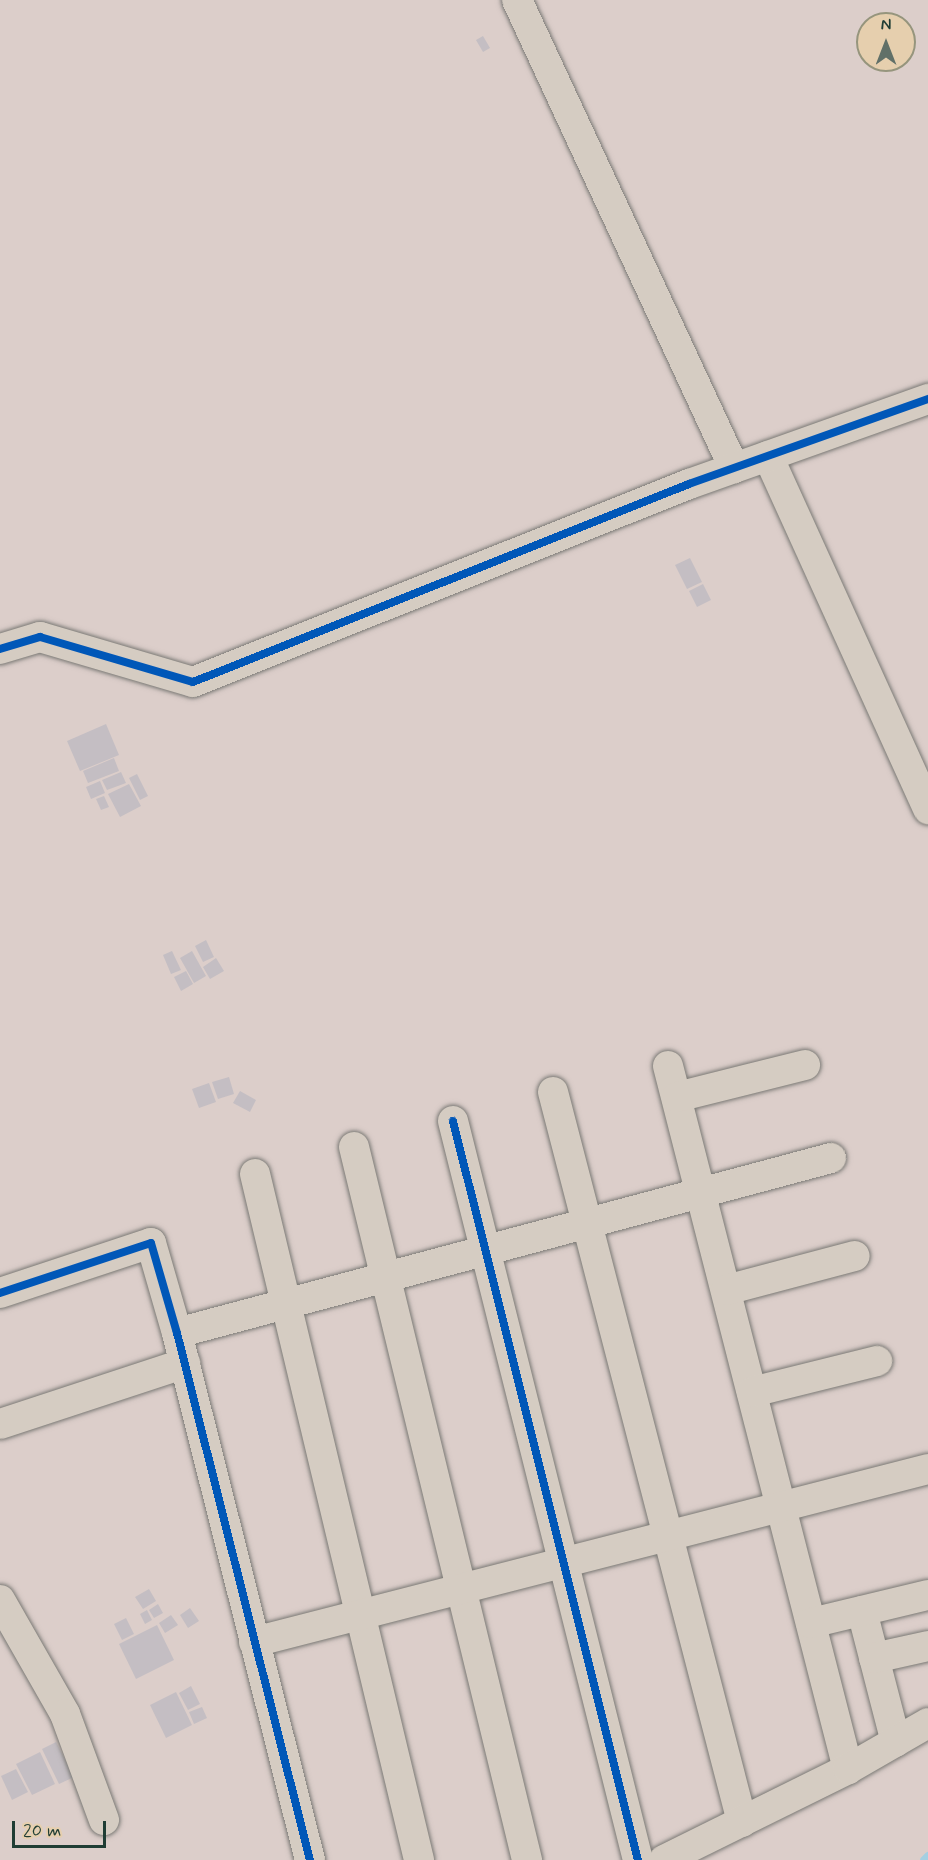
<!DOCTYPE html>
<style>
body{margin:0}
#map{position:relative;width:928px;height:1860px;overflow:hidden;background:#dcceca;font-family:Mynerve,sans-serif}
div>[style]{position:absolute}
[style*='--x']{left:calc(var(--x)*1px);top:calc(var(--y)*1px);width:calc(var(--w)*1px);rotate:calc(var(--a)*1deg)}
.stream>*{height:9px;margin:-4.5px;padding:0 4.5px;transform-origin:4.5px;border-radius:4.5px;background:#a4cfe2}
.building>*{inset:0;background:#c4bec3}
.roads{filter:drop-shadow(0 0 2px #7a7975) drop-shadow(0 0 2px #7a7975)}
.street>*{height:30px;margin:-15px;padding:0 15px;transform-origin:15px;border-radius:15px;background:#d5ccc2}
.cycleway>*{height:8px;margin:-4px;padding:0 4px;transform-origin:4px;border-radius:4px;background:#0057b8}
span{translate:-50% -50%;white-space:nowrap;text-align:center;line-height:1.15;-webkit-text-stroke:4.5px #e6cfae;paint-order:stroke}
.north{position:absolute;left:856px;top:12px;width:60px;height:60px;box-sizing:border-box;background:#e6cfae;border:2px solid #96957d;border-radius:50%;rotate:0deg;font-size:16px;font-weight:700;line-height:24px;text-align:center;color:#1f3d34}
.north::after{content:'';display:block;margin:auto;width:21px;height:27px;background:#617068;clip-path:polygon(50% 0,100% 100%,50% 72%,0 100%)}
.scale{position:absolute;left:12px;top:1821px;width:94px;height:27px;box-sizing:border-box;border:3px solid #1f3d34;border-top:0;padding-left:8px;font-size:18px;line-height:21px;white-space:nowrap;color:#1f3d34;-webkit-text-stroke:4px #e6cfae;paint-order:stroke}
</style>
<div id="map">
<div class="stream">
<div style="--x:924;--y:1860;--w:6;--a:-45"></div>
</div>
<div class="building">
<div style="clip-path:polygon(483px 36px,490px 48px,483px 52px,476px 40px)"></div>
<div style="clip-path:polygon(690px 558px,702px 582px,687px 589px,675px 565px)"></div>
<div style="clip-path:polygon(703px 584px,711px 600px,697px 607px,689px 591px)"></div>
<div style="clip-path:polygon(106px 724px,119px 755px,80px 771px,67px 741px)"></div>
<div style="clip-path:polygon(114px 758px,119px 771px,88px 783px,83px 771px)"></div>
<div style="clip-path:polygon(121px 772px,126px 783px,107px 790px,102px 780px)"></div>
<div style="clip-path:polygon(137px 774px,148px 796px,140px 800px,129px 778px)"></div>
<div style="clip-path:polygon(100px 781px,105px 793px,91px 799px,86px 787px)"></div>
<div style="clip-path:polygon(129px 784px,141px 806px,120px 817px,108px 794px)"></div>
<div style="clip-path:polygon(104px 796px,109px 807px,101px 810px,96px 799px)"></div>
<div style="clip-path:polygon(206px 940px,214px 957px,203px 962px,195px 946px)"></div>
<div style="clip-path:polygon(172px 951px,181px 970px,171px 974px,163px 955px)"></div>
<div style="clip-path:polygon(192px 951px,206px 976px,194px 983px,180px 958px)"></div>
<div style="clip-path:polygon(216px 958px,224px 971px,210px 979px,203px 967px)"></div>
<div style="clip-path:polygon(186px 971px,193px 984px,181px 991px,174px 977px)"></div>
<div style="clip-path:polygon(229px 1077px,234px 1094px,218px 1099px,212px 1082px)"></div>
<div style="clip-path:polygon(209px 1083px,216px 1102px,199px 1108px,192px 1089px)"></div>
<div style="clip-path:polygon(240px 1091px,256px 1100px,250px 1112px,233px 1103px)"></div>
<div style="clip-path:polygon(149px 1589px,156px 1601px,143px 1609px,135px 1597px)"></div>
<div style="clip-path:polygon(158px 1604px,163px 1613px,154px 1618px,149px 1610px)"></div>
<div style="clip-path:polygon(190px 1608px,199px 1621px,188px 1628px,180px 1615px)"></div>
<div style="clip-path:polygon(147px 1610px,152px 1620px,145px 1624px,140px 1614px)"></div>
<div style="clip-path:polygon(171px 1615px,178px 1625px,165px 1633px,159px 1623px)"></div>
<div style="clip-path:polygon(126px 1618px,134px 1634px,122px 1640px,114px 1624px)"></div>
<div style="clip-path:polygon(157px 1625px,174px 1660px,136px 1679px,119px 1644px)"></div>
<div style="clip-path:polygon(191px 1686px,200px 1704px,188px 1710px,179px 1693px)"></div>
<div style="clip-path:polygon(176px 1692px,192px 1725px,166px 1738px,150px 1705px)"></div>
<div style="clip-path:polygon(202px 1707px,207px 1718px,194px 1724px,189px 1712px)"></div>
<div style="clip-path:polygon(56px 1742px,74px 1777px,59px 1784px,42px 1749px)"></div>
<div style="clip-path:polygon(40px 1752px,55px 1784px,32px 1795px,16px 1764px)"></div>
<div style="clip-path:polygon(16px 1769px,28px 1792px,12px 1800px,1px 1776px)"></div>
</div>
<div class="roads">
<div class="street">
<div style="--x:517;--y:0;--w:516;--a:65.12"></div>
<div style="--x:768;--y:456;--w:388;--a:65.6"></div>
<div style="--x:0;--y:649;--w:42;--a:-16.7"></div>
<div style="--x:40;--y:637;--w:159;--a:16.4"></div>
<div style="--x:193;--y:682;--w:534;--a:-21.76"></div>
<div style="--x:689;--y:484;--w:254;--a:-19.6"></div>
<div style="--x:668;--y:1066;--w:726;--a:75.64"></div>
<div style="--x:553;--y:1092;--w:754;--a:75.48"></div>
<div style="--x:677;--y:1097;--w:132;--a:-14"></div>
<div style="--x:453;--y:1121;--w:762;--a:75.95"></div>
<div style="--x:354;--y:1147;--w:734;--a:76.36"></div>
<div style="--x:255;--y:1174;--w:705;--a:76.55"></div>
<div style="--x:726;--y:1290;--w:133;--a:-14.8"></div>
<div style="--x:0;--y:1293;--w:159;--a:-18.3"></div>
<div style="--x:151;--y:1243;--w:94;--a:73.9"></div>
<div style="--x:177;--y:1333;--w:544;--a:75.84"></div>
<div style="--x:177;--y:1333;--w:677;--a:-14.98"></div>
<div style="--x:752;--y:1392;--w:129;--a:-13.9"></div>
<div style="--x:0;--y:1424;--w:195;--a:-18.2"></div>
<div style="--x:0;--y:1600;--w:131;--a:60.3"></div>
<div style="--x:65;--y:1714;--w:113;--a:69.8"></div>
<div style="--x:862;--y:1611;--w:135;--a:75.5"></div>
<div style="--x:811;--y:1623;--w:120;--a:-13.5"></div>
<div style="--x:254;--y:1642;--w:696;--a:-14.4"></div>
<div style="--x:874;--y:1658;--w:55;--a:-12.5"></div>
<div style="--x:664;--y:1860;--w:205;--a:-26.3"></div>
<div style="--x:848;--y:1769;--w:92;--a:-29.9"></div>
</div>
</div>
<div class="cycleway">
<div style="--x:0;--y:649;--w:42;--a:-16.7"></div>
<div style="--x:40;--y:637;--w:159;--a:16.4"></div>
<div style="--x:193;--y:682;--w:534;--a:-21.76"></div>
<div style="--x:689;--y:484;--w:254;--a:-19.6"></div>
<div style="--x:453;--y:1121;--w:762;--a:75.95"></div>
<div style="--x:0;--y:1293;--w:159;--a:-18.3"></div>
<div style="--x:151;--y:1243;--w:94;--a:73.9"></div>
<div style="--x:177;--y:1333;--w:544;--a:75.84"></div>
</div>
<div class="north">N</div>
<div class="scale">20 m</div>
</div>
